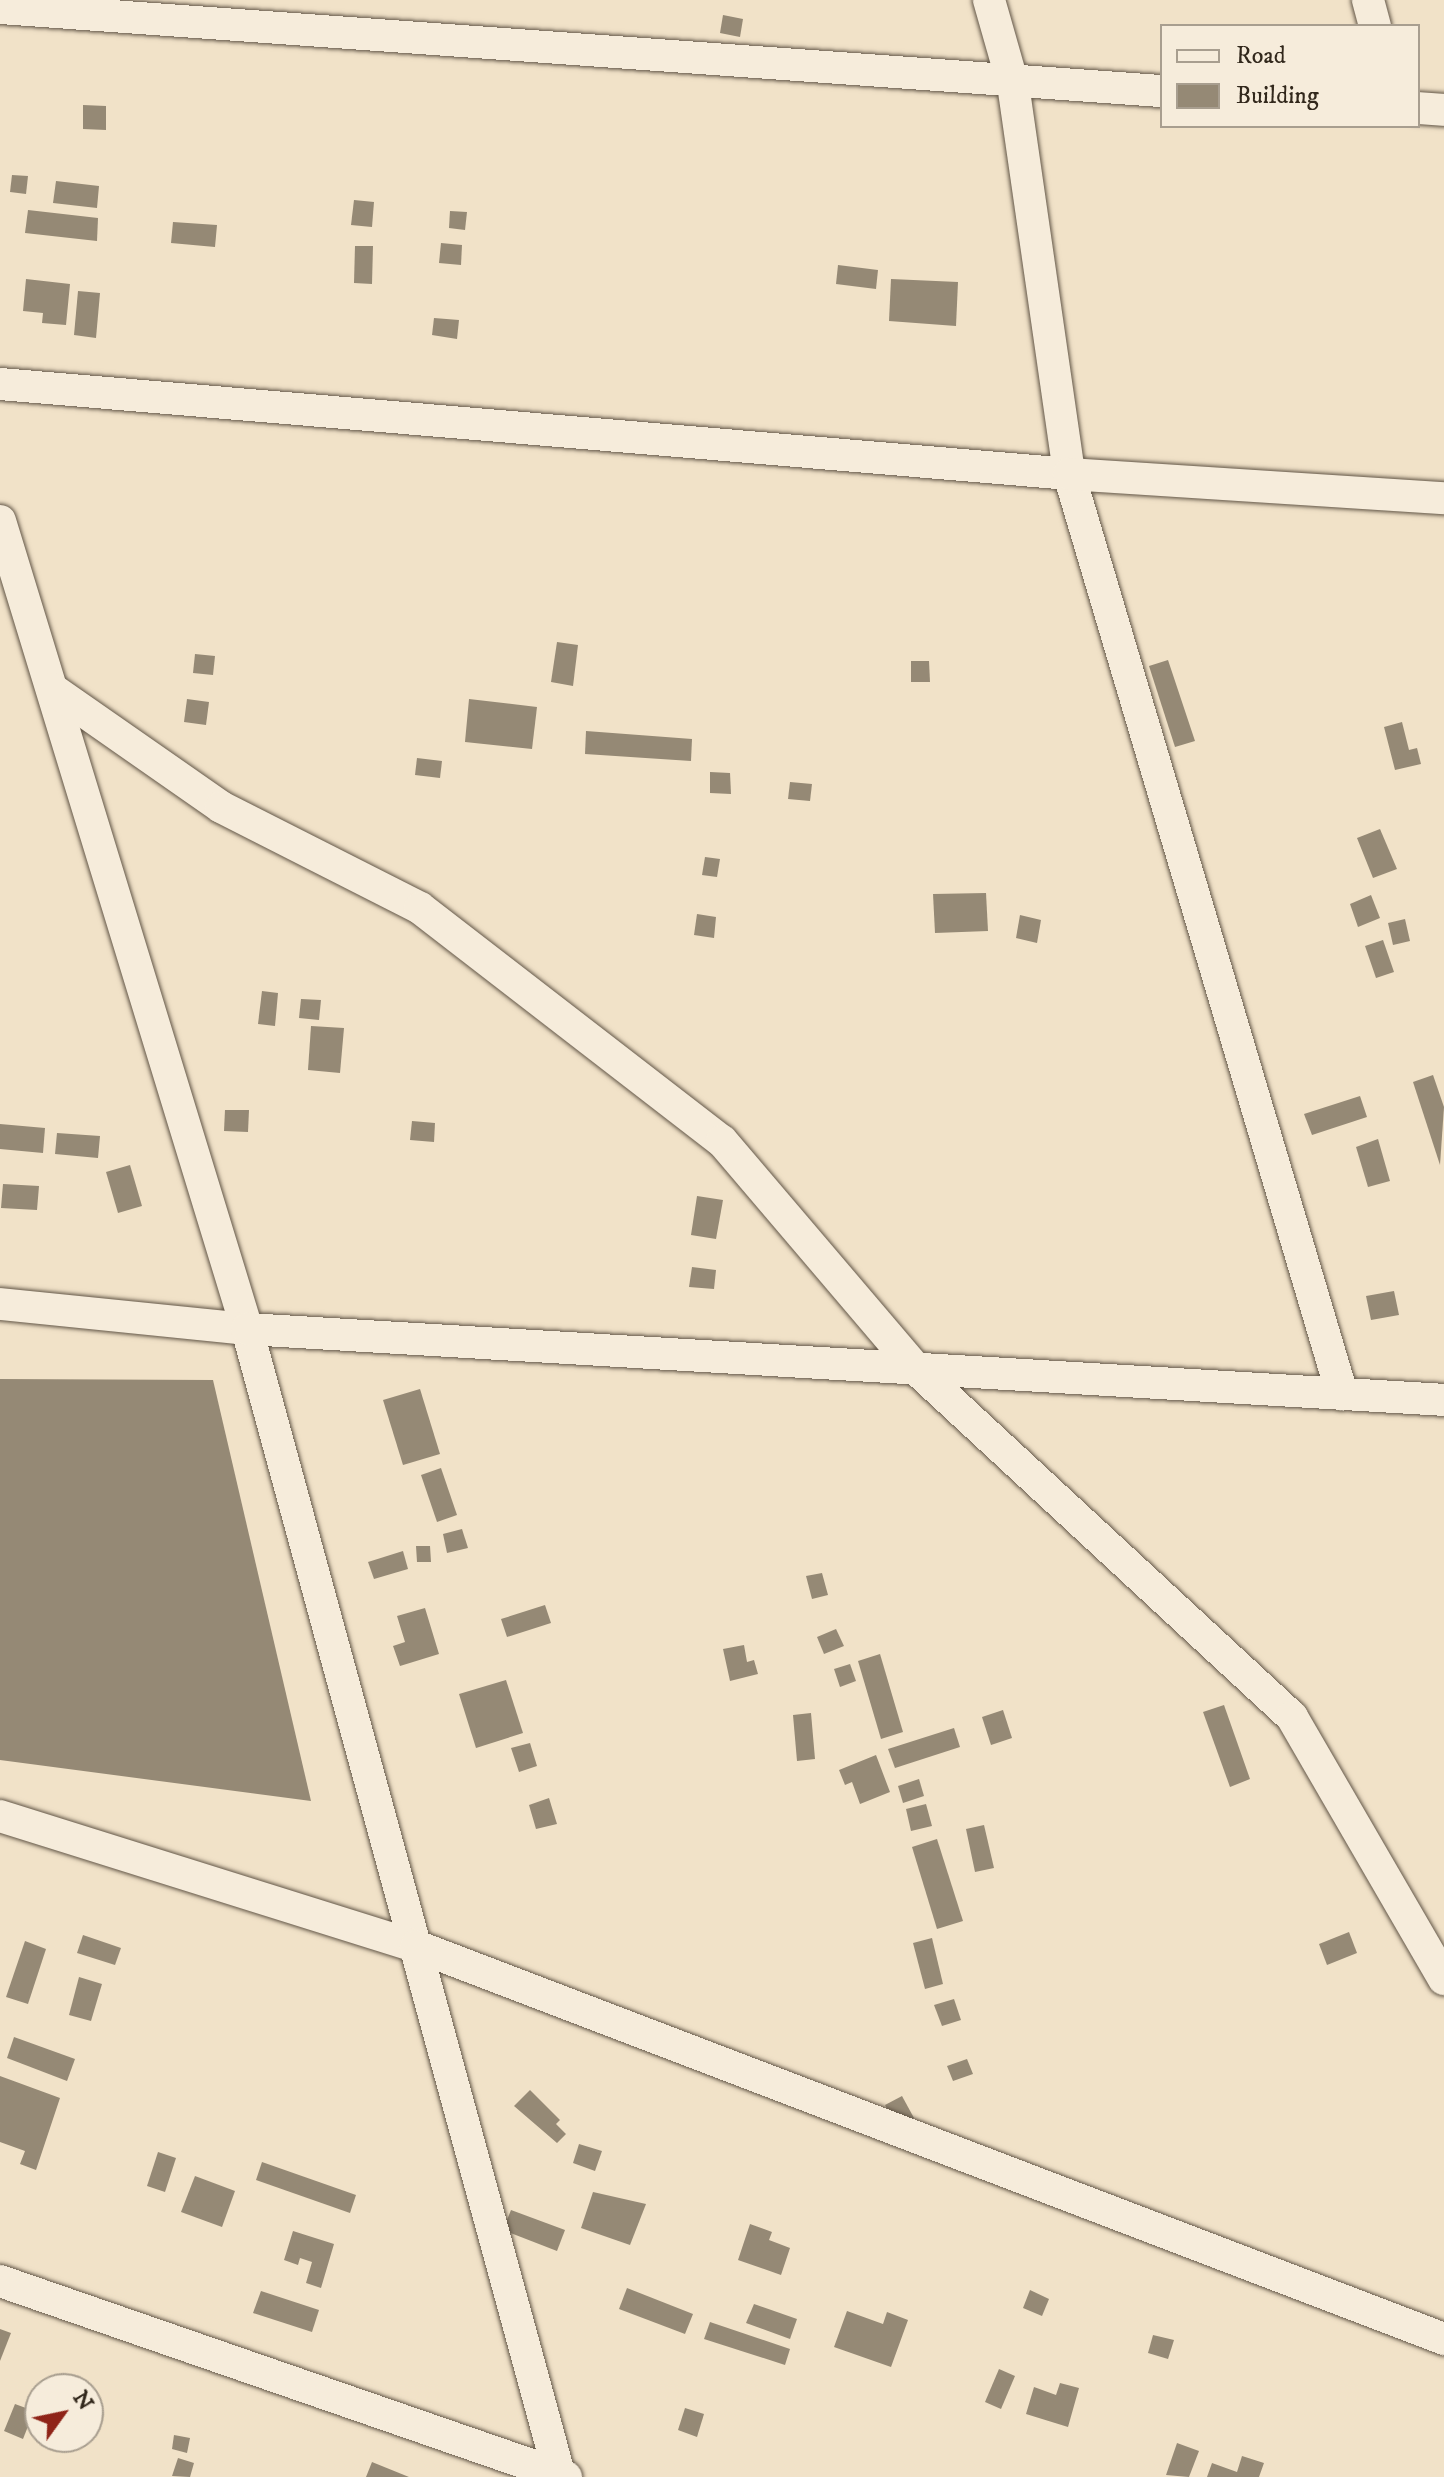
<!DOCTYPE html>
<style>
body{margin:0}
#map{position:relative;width:1444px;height:2477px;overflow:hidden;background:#f1e2c8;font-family:"IM FELL DW Pica",serif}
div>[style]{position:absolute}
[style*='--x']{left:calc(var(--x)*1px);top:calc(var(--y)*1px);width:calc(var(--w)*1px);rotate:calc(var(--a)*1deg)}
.building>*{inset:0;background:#958975}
.roads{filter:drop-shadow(0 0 2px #625647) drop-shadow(0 0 2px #625647)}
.minor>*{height:32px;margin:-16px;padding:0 16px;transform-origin:16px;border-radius:16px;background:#f6ecdb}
span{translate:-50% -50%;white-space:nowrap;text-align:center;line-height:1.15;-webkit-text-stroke:6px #f6ecdb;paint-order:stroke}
.legend{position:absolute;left:1160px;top:24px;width:260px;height:104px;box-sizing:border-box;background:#f6ecdb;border:2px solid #a89e8f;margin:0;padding:10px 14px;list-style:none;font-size:24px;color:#32281c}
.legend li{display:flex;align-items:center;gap:16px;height:40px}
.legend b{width:40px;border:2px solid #a89e8f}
.north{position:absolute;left:24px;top:2373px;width:80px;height:80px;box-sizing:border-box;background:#f6ecdb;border:2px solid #a89e8f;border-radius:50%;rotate:57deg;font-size:22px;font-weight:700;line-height:32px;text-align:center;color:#32281c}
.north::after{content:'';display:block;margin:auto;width:28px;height:36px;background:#8f2418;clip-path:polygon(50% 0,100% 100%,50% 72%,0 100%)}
</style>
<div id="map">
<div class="building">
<div style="clip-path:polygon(723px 15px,743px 19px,740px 37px,720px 33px)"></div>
<div style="clip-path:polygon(83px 105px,106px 106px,106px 130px,83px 129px)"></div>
<div style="clip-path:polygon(12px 175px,28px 176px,26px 194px,10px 192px)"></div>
<div style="clip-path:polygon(56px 181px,99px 186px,97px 208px,53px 203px)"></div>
<div style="clip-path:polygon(354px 200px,374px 202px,372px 227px,351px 225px)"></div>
<div style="clip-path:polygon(28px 210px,98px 218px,97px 241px,25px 233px)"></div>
<div style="clip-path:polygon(450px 211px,467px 212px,465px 230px,449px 228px)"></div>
<div style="clip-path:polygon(173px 222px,217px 225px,215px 247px,171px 243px)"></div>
<div style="clip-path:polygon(441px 243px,462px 245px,461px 265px,439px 263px)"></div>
<div style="clip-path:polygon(355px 246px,373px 246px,372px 284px,354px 283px)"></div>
<div style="clip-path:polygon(838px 265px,878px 270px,876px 289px,836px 284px)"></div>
<div style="clip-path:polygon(26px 279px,70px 284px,66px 325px,42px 323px,43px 313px,23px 311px)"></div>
<div style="clip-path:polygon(891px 279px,958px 282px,956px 326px,889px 321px)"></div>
<div style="clip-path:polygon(78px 291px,100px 293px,96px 338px,74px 335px)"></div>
<div style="clip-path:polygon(434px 318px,459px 320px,457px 339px,432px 335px)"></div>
<div style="clip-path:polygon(557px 642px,578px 645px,573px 686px,551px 682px)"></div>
<div style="clip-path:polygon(195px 654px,215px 656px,213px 675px,193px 673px)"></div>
<div style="clip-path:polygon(1168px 660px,1195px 741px,1175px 747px,1149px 666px)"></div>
<div style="clip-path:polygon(911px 661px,929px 661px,930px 682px,911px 682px)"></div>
<div style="clip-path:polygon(187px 699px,209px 702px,206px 725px,184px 722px)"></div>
<div style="clip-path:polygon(469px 699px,537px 707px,532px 749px,465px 742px)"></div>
<div style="clip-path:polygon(1402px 722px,1409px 750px,1417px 748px,1421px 764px,1395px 770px,1384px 727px)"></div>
<div style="clip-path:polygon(586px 731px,692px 739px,691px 761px,585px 754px)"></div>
<div style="clip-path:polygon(417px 758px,442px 761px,440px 778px,415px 775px)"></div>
<div style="clip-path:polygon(710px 772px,730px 773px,731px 794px,710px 793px)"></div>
<div style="clip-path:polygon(790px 782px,812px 784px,810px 801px,788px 799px)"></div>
<div style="clip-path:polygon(1380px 829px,1397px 869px,1373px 878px,1357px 838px)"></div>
<div style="clip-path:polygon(705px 857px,720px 859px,717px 877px,702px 875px)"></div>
<div style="clip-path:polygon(986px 893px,988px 931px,935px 933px,933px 894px)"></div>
<div style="clip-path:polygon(1371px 895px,1380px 918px,1358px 927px,1350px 904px)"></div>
<div style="clip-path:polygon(697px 914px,716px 917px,714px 938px,694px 935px)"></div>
<div style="clip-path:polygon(1020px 915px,1041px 920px,1037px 943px,1016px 938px)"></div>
<div style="clip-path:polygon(1405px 919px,1410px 941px,1393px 945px,1388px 923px)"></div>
<div style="clip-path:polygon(1383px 940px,1394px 972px,1376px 978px,1365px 946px)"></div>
<div style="clip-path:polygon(262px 991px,278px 993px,275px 1026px,258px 1024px)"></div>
<div style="clip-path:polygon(301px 999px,321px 1000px,319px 1020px,299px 1018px)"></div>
<div style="clip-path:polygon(311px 1026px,344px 1028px,340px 1073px,308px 1070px)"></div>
<div style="clip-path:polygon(1433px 1075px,1444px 1107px,1440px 1165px,1413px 1082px)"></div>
<div style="clip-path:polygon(1360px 1096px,1367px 1117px,1312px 1135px,1304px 1114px)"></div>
<div style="clip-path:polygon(225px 1110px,249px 1110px,248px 1132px,224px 1131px)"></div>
<div style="clip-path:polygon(412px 1121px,435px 1123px,434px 1142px,410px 1140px)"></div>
<div style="clip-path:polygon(0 1124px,45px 1128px,43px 1153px,0 1149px)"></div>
<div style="clip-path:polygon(57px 1133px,100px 1136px,98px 1158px,55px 1154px)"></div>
<div style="clip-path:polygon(1378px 1139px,1390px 1181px,1368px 1187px,1356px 1147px)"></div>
<div style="clip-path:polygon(130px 1165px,142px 1206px,118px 1213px,106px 1172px)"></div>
<div style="clip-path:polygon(3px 1184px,39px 1186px,37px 1210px,1px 1208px)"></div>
<div style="clip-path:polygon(697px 1196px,723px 1200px,716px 1239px,691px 1235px)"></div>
<div style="clip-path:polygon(692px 1267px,716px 1270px,714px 1289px,689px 1287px)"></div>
<div style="clip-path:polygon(1394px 1291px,1399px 1315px,1371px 1320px,1366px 1296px)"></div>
<div style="clip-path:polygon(0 1379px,213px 1380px,311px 1801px,0 1760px)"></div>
<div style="clip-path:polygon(420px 1389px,440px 1454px,403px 1465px,383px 1400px)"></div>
<div style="clip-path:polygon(441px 1468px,457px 1515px,437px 1522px,421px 1475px)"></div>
<div style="clip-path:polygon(462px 1529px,468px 1548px,447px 1553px,443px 1534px)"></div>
<div style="clip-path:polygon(416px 1546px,430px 1546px,431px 1562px,417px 1562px)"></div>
<div style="clip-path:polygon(403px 1551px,408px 1569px,374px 1579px,368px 1562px)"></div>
<div style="clip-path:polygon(822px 1573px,828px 1595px,812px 1599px,806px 1576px)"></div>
<div style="clip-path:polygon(545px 1605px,551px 1623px,507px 1637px,501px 1619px)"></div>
<div style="clip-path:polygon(425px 1608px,439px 1654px,400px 1666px,393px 1646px,405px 1642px,397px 1616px)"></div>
<div style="clip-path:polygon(836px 1629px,844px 1646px,824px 1654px,817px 1637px)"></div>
<div style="clip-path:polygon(744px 1645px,747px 1662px,754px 1660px,758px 1674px,730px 1681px,723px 1649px)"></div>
<div style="clip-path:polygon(880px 1654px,903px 1732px,881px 1739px,858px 1661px)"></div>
<div style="clip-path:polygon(850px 1664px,856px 1681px,840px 1687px,834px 1669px)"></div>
<div style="clip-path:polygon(506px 1680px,523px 1733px,476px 1748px,459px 1694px)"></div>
<div style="clip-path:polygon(1224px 1705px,1250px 1779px,1230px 1787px,1203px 1712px)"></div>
<div style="clip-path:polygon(1003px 1710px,1012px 1738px,991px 1745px,982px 1717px)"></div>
<div style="clip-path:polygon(811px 1713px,815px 1759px,797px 1761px,793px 1715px)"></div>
<div style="clip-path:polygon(954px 1728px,960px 1747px,895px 1768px,888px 1749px)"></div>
<div style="clip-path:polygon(530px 1743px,537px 1766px,519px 1772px,511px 1748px)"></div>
<div style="clip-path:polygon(876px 1755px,890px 1792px,860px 1804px,852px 1782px,845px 1785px,839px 1770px)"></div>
<div style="clip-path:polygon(919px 1779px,924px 1796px,903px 1803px,898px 1786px)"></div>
<div style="clip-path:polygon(549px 1798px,557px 1824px,536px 1829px,529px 1805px)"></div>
<div style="clip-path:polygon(926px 1804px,932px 1826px,911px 1831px,906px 1809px)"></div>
<div style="clip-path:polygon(984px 1825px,994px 1868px,975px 1872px,966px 1829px)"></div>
<div style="clip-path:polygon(937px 1839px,963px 1921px,937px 1929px,912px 1847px)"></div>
<div style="clip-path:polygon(1349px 1932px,1357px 1953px,1327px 1965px,1319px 1944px)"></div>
<div style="clip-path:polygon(83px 1935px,121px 1948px,115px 1965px,77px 1953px)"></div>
<div style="clip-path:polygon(932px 1938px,943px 1984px,925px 1989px,913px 1943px)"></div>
<div style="clip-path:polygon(25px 1941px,46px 1949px,28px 2004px,6px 1997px)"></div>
<div style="clip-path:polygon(79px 1977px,102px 1984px,91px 2021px,69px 2015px)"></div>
<div style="clip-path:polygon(954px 1999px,961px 2020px,942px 2026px,934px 2005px)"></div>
<div style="clip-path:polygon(14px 2037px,75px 2059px,67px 2081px,7px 2058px)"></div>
<div style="clip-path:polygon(967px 2059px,973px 2074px,953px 2081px,947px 2066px)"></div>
<div style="clip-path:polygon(0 2076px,60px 2098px,36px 2170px,20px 2164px,25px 2151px,0 2142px)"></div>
<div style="clip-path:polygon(530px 2090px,560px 2120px,556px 2124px,566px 2134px,557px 2143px,514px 2106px)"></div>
<div style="clip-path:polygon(902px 2096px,914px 2118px,897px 2127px,885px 2105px)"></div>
<div style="clip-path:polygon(579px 2144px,602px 2151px,595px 2171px,573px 2163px)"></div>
<div style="clip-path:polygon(158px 2152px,176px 2158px,165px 2192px,147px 2186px)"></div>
<div style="clip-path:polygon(262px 2162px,356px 2195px,350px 2213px,256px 2180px)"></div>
<div style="clip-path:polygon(195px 2176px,235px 2191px,222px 2227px,181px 2212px)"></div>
<div style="clip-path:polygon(593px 2192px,646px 2204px,630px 2245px,581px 2228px)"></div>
<div style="clip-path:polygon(511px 2210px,565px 2230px,557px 2251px,503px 2230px)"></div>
<div style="clip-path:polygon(750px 2224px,772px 2232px,769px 2240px,790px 2248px,781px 2275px,738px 2260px)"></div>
<div style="clip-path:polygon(293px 2231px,334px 2244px,321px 2288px,306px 2283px,312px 2262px,300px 2258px,298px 2265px,284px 2260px)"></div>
<div style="clip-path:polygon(627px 2288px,693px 2314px,685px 2334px,619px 2309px)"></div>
<div style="clip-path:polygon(1030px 2290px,1049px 2299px,1042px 2316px,1023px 2308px)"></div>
<div style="clip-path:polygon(261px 2291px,319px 2310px,312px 2332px,253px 2313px)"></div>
<div style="clip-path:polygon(754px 2304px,797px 2319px,790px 2339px,746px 2323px)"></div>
<div style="clip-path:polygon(847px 2311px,883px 2324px,887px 2312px,908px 2320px,891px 2367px,834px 2347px)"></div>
<div style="clip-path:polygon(710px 2322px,790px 2349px,785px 2365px,704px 2339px)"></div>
<div style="clip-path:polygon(0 2329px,11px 2333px,0 2361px)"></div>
<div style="clip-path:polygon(1153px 2335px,1174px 2340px,1168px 2359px,1148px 2353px)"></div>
<div style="clip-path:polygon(999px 2369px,1015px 2376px,1001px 2409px,985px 2402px)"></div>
<div style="clip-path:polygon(1060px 2383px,1079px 2388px,1068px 2427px,1026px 2414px,1034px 2387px,1056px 2395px)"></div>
<div style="clip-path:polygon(15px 2404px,34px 2411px,23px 2439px,4px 2431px)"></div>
<div style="clip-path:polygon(685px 2408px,704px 2414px,697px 2437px,678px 2430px)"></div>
<div style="clip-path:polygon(174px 2435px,190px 2438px,187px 2453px,172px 2449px)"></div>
<div style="clip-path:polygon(1177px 2443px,1199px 2451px,1189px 2477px,1166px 2475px)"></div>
<div style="clip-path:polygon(1242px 2456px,1264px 2463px,1259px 2477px,1207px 2477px,1212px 2463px,1237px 2472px)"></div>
<div style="clip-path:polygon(178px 2458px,194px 2463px,190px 2477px,172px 2476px)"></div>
<div style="clip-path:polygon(372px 2462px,409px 2477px,366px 2477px)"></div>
</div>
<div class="roads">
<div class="minor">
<div style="--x:989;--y:0;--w:87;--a:74.1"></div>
<div style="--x:1013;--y:84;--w:394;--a:81.8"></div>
<div style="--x:1069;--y:474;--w:960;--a:73.47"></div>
<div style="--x:1368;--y:0;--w:27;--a:75"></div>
<div style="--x:0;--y:8;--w:1165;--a:4.09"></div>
<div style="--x:1418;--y:108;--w:26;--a:4"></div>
<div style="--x:0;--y:384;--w:1073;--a:4.81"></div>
<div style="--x:1069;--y:474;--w:376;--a:3.7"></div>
<div style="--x:0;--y:521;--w:845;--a:73"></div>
<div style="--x:247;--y:1329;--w:1190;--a:74.75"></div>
<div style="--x:52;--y:689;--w:206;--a:34.9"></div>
<div style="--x:221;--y:807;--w:223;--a:26.9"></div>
<div style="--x:420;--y:908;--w:381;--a:37.7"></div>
<div style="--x:722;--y:1141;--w:298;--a:49.6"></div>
<div style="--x:915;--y:1368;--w:514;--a:42.79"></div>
<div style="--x:1292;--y:1717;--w:303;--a:59.9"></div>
<div style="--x:0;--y:1304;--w:248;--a:5.8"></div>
<div style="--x:247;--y:1329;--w:1199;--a:3.39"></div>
<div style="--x:0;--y:1816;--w:436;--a:17.4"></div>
<div style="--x:416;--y:1946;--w:1101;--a:20.92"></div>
<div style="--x:0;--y:2281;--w:599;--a:19.1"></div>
</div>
</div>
<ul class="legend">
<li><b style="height:10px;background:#f6ecdb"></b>Road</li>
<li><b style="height:22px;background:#958975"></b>Building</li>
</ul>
<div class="north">N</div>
</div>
